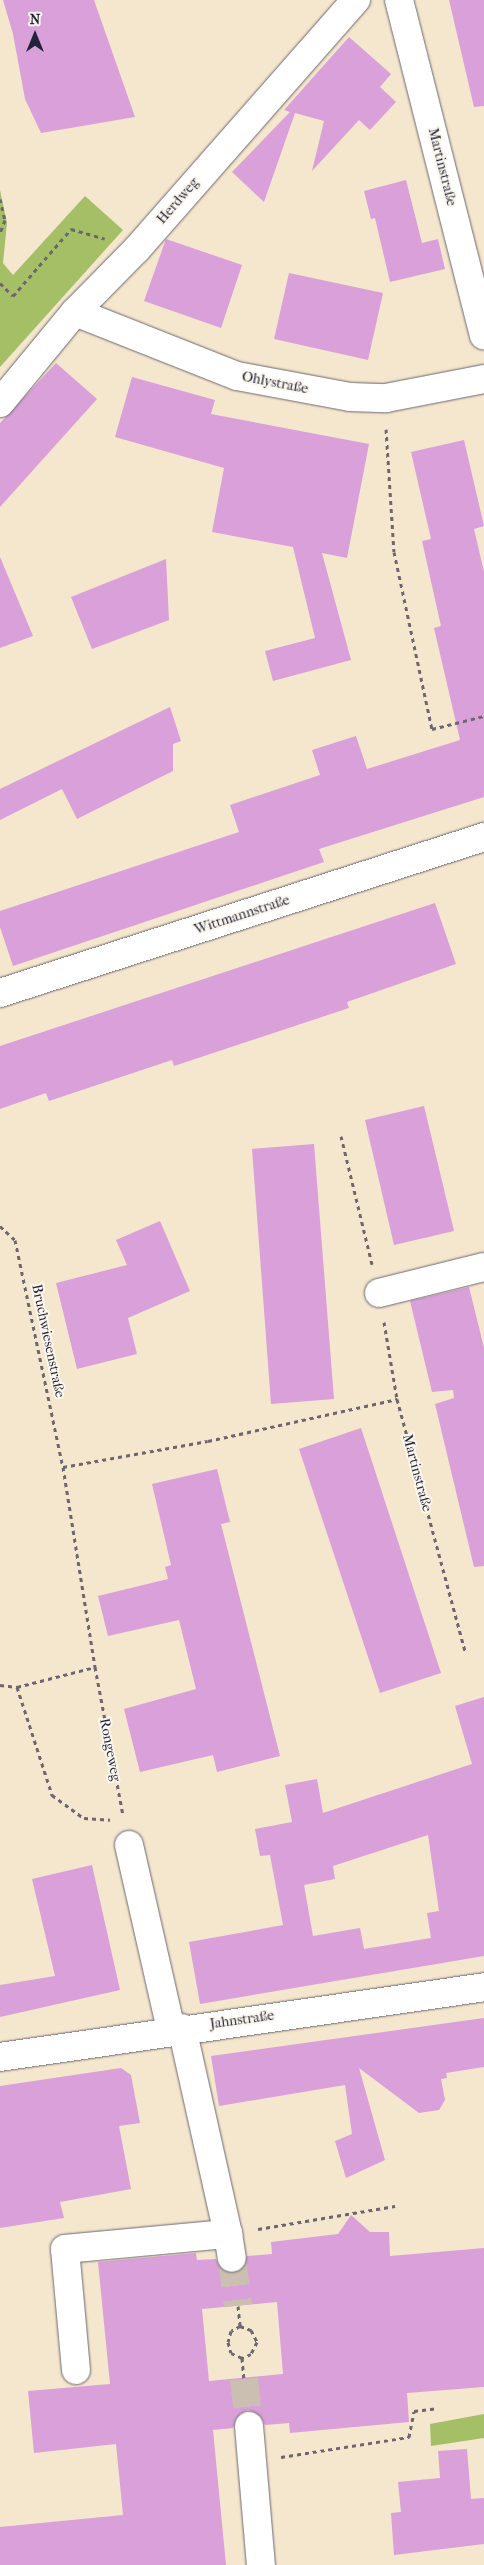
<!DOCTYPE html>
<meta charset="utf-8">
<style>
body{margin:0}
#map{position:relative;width:484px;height:2565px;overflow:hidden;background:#f5e6ce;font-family:"IM FELL French Canon",serif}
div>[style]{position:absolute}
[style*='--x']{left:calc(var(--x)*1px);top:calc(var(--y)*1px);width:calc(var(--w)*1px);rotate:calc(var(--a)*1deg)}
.green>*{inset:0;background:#a4bf66}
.building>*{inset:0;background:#d9a0da}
.minor-tunnel>*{height:28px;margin-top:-14px;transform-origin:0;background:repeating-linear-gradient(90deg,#cbbfb1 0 28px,transparent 0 42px)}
.path>*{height:3px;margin-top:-1.5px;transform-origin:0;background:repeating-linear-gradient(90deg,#6c676e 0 4px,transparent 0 8px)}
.roads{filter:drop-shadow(0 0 1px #6c676e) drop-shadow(0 0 1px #6c676e)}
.minor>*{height:28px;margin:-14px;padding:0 14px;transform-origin:14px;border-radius:14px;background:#fff}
span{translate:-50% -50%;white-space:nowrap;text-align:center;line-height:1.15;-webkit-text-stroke:4px #fbf7ec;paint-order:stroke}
.street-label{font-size:14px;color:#22223b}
.north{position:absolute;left:10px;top:10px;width:50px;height:50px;-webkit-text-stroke:4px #fbf7ec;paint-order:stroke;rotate:0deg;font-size:14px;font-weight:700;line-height:20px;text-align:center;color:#22223b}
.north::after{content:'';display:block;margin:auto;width:18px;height:22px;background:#22223b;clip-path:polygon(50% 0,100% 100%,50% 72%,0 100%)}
</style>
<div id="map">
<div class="green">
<div style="clip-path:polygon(0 190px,7px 223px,3px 263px,13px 275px,85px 196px,123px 230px,0 367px)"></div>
<div style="clip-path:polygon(484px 2414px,484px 2438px,431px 2446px,430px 2424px)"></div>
</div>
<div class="building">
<div style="clip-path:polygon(3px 0,94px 0,135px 117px,41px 133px,25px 99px,13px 34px)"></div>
<div style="clip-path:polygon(449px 0,484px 0,484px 106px,474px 107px)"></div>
<div style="clip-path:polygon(349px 37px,391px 74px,380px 87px,396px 102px,370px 130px,359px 120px,312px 171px,324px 121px,295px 113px,264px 202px,232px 172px,290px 112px,284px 110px)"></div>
<div style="clip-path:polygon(406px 180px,422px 243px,438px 239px,445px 269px,390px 282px,375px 218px,371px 219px,364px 191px)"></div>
<div style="clip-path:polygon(166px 239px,242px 265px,221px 328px,144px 301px)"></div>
<div style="clip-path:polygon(289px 273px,383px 293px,368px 360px,274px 339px)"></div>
<div style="clip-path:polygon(56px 363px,97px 399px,0 507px,0 423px)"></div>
<div style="clip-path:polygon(132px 377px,215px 400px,211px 414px,369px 444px,347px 558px,322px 553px,351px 660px,273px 681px,265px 651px,315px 638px,293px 547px,212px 532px,224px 468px,115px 437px)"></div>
<div style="clip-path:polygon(464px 440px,484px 526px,474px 529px,484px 572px,484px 797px,319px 849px,324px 862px,13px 966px,0 927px,0 911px,239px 832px,230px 805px,320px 775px,312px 750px,356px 736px,367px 769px,460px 740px,434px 628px,441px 626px,422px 541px,431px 539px,411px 452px)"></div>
<div style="clip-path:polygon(0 557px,33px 636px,0 648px)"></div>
<div style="clip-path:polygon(166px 559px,169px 620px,92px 649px,71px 597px)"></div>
<div style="clip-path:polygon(170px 707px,181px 741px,173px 744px,173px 771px,77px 819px,62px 789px,0 820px,0 789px)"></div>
<div style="clip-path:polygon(435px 903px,456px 964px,347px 1002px,349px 1008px,174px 1066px,172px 1060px,49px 1101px,46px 1093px,0 1109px,0 1046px)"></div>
<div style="clip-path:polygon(424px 1106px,454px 1231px,394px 1245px,365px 1120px)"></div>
<div style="clip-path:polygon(314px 1144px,334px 1399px,271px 1404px,252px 1149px)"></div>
<div style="clip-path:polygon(160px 1221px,190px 1291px,128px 1318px,137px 1354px,77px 1369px,56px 1283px,127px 1265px,116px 1240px)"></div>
<div style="clip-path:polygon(469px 1287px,484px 1348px,484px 1566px,474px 1567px,435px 1404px,454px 1398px,453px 1390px,432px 1392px,410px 1301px)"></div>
<div style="clip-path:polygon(361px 1428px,441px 1673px,380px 1693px,299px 1449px)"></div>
<div style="clip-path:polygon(217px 1469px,230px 1522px,221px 1524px,280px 1756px,217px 1772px,213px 1755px,140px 1772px,124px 1709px,196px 1689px,179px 1620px,108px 1636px,98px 1596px,168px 1579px,165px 1567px,171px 1565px,152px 1484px)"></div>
<div style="clip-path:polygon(evenodd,484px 1697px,484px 1956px,200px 2004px,189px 1942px,283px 1925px,270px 1855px,260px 1856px,255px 1829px,292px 1822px,285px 1785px,317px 1779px,323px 1813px,472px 1764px,455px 1706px,484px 1697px,428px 1835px,439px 1911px,427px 1913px,431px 1938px,364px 1949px,360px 1928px,313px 1936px,304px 1885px,335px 1879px,333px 1866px,428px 1835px)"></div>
<div style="clip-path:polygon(92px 1865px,120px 1990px,0 2017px,0 1985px,55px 1976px,32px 1879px)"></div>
<div style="clip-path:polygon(484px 2018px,484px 2067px,446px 2073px,447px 2078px,441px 2079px,445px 2100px,439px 2110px,419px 2113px,359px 2068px,385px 2160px,346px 2178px,335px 2141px,352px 2134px,345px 2085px,219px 2106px,211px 2056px)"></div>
<div style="clip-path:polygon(121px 2068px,131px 2075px,140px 2123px,119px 2126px,131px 2189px,60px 2202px,64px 2218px,0 2228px,0 2086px)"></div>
<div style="clip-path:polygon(evenodd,351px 2215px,370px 2232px,389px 2232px,390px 2256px,484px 2248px,484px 2387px,407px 2393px,409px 2422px,290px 2433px,289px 2423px,265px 2425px,261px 2417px,248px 2410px,240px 2414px,233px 2428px,213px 2430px,226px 2565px,0 2565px,0 2527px,123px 2515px,116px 2444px,34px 2453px,28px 2391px,110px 2384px,98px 2262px,196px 2253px,197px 2260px,216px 2259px,220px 2268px,235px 2273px,242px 2270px,247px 2256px,272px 2254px,271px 2242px,338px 2234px,351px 2215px,277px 2302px,283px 2374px,209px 2381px,202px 2309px,277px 2302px)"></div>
<div style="clip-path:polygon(467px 2449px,471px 2499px,484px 2498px,484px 2544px,394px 2555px,391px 2513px,401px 2512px,398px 2482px,440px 2478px,438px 2451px)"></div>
</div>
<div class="minor-tunnel">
<div style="--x:232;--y:2258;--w:48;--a:82.9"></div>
<div style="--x:244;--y:2379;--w:47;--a:83.9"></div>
</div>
<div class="path">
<div style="--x:0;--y:199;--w:22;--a:77"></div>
<div style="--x:5;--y:220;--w:14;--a:111"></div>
<div style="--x:0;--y:283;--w:18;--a:45"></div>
<div style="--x:13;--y:296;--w:89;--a:-49.1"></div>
<div style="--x:71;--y:229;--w:35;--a:16"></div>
<div style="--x:386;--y:429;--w:123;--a:86.3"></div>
<div style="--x:394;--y:552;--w:181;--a:77.9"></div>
<div style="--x:432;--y:729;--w:54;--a:-14"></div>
<div style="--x:341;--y:1136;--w:132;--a:76.4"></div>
<div style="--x:0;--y:1226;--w:21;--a:43"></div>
<div style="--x:15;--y:1240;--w:232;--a:78.1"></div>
<div style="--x:63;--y:1467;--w:203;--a:80.9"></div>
<div style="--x:95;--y:1667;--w:151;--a:79.3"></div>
<div style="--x:384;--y:1322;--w:78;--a:80.4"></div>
<div style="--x:397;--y:1399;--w:261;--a:74.9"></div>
<div style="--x:63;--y:1467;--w:147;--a:-10.2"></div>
<div style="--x:208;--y:1441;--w:194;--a:-12.5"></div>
<div style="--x:0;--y:1685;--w:17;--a:7"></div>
<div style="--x:17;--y:1687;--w:114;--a:72"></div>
<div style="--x:52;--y:1795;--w:39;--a:36"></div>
<div style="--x:84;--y:1818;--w:26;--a:4"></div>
<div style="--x:17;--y:1687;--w:81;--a:-14.4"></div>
<div style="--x:258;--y:2229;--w:139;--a:-9.5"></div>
<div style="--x:238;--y:2306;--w:20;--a:84"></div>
<div style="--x:240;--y:2326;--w:12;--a:20"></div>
<div style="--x:251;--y:2330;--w:13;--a:63"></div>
<div style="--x:257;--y:2342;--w:13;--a:117"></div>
<div style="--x:251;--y:2354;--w:10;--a:156"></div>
<div style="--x:242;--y:2358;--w:21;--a:85"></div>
<div style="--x:240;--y:2326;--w:10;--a:151"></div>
<div style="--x:231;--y:2331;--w:11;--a:105"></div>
<div style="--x:228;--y:2342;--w:11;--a:75"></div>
<div style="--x:231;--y:2353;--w:12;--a:24"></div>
<div style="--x:281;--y:2457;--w:130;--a:-8.9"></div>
<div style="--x:409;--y:2437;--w:26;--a:-79"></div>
<div style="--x:414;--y:2411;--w:23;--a:-7"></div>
</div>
<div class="roads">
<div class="minor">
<div style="--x:399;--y:0;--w:346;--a:75.8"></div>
<div style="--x:75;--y:312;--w:174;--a:21.6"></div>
<div style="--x:237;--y:376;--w:115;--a:10.5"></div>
<div style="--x:350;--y:397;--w:36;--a:2"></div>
<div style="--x:386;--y:398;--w:100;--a:-11"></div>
<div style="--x:0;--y:403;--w:118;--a:-50.5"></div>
<div style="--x:75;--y:312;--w:88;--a:-45.5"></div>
<div style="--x:137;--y:249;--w:332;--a:-48.7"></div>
<div style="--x:0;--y:993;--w:509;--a:-17.86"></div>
<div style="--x:379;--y:1293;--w:108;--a:-13.9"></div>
<div style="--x:129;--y:1845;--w:190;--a:77.2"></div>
<div style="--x:0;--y:2057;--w:489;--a:-8.2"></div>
<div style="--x:228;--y:2234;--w:24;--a:81"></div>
<div style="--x:76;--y:2370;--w:121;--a:-95.2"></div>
<div style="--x:65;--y:2249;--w:164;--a:-5.3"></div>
<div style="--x:228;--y:2234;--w:211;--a:-102.6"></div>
<div style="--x:249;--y:2426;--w:140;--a:85.1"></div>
</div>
</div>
<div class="street-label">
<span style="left:442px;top:167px;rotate:76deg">Martinstraße</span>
<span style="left:178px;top:201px;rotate:-49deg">Herdweg</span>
<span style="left:275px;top:383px;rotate:11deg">Ohlystraße</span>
<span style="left:242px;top:915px;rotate:-18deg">Wittmannstraße</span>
<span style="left:48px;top:1341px;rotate:78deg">Bruchwiesenstraße</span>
<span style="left:417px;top:1473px;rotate:75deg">Martinstraße</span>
<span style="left:110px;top:1750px;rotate:79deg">Rongeweg</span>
<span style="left:242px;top:2020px;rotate:-8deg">Jahnstraße</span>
</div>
<div class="north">N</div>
</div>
